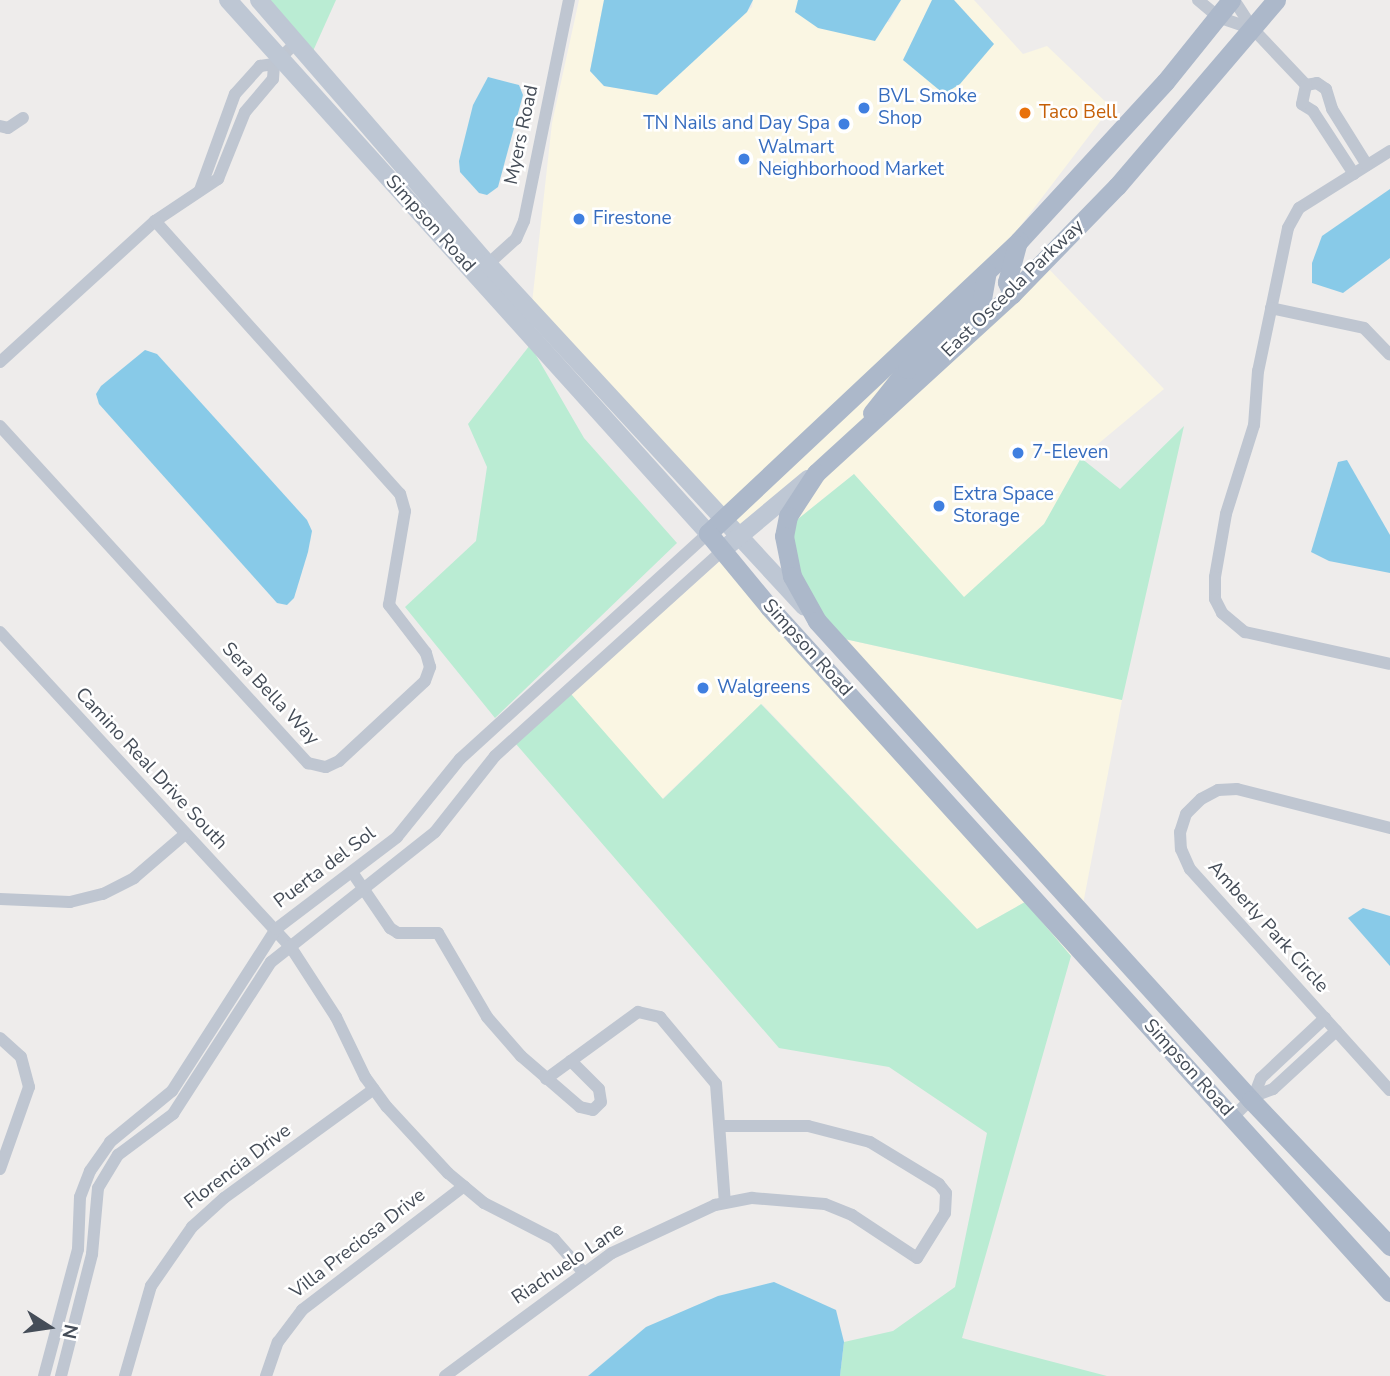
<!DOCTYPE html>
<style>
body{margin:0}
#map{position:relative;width:1390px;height:1376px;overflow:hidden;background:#eeeceb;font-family:"Nunito Sans",sans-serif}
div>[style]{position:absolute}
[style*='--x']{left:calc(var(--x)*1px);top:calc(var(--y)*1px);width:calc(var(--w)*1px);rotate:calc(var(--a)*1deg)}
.commercial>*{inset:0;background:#faf6e3}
.green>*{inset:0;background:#baecd3}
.water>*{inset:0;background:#88cae8}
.minor>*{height:12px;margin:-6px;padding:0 6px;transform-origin:6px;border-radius:6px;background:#bfc6d1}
.secondary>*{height:18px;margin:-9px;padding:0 9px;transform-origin:9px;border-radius:9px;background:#bec7d4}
.primary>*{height:19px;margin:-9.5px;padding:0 9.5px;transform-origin:9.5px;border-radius:9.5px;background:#acb8ca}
.dots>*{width:19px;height:19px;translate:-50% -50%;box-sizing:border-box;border:4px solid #fff;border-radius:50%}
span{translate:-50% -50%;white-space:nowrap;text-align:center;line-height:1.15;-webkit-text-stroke:5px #fff;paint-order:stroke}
.shop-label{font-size:19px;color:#366cbe}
.left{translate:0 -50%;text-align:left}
.right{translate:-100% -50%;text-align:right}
.food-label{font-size:19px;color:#c56008}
.street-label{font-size:19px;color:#454d58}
.north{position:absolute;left:14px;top:1292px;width:70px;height:70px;-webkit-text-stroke:5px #fff;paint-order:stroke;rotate:102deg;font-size:19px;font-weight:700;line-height:28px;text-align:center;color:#454d58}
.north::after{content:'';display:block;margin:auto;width:24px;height:32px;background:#454d58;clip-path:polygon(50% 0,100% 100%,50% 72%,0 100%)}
</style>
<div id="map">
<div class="commercial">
<div style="clip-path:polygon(579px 0,604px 0,590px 71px,604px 86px,657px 95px,752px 7px,753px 0,798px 0,795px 12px,889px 22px,901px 0,932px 0,903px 60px,944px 93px,994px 44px,954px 0,974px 0,1023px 54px,1047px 46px,1111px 107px,1015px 233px,723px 509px,532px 303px,552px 123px)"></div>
<div style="clip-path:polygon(1047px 267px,1164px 389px,1081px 458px,1045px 523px,964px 598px,854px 474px,793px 523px,807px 495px)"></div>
<div style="clip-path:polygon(915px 348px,853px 432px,740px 528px,732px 518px)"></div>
<div style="clip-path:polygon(722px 559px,1072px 950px,1071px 956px,1025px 902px,977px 929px,762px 704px,662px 799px,571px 694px)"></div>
<div style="clip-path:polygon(840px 638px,1122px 700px,1080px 920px)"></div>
</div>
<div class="green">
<div style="clip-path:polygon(251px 0,336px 0,309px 60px)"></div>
<div style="clip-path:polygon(530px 345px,584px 438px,677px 543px,495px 718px,405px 607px,476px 541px,487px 467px,468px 424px)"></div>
<div style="clip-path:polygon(1184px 426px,1122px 700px,840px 638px,811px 606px,793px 558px,793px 523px,854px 474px,964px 597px,1044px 524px,1081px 458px,1120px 489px)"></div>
<div style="clip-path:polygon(571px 694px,663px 799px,761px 704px,977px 929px,1025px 902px,1071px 956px,962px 1338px,1107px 1376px,840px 1376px,844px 1342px,893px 1331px,955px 1287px,987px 1133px,889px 1067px,779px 1048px,516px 744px)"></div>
</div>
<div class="water">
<div style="clip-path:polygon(604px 0,753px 0,747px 12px,657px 95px,604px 86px,590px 71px)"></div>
<div style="clip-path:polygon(798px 0,901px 0,875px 41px,818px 28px,795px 12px)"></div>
<div style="clip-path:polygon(932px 0,954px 0,994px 44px,960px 84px,944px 94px,903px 60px)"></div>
<div style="clip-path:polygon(488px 77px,519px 85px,523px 95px,498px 187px,487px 195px,479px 193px,460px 172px,459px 161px,473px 105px)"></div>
<div style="clip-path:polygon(1390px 189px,1390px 258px,1343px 293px,1312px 283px,1312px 263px,1322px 236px)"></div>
<div style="clip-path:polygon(145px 350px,157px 354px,307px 520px,312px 531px,308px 552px,294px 598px,287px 605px,277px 603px,99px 404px,96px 394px,101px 386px)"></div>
<div style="clip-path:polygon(1347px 460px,1390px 535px,1390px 573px,1329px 561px,1311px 552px,1338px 462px)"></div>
<div style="clip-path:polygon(1363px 908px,1390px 916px,1390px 966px,1348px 918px)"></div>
<div style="clip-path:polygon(774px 1282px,836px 1310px,844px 1342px,840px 1376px,588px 1376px,646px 1327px,718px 1296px)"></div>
</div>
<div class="minor">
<div style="--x:1198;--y:0;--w:26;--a:40"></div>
<div style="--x:1218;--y:17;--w:37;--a:19"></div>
<div style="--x:1234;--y:0;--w:35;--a:57"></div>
<div style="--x:1253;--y:29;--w:77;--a:46.6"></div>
<div style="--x:0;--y:126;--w:8;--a:14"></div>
<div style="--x:8;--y:128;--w:18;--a:-34"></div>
<div style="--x:1390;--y:151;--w:107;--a:147.9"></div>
<div style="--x:1299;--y:208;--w:23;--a:119"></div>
<div style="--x:1288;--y:228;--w:146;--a:101.8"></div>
<div style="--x:1258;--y:371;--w:54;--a:94.2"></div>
<div style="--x:1254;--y:425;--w:93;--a:107.5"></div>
<div style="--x:1226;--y:514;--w:64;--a:99.9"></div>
<div style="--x:1215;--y:577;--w:22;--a:90"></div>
<div style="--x:1215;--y:599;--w:16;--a:63"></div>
<div style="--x:1222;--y:613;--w:30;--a:40"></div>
<div style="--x:1245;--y:632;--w:148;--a:12.4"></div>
<div style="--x:1354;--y:174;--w:75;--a:-123.1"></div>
<div style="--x:1313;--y:111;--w:13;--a:-148"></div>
<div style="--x:1302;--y:104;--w:19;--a:-78"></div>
<div style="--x:1306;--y:85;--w:11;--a:-10"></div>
<div style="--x:1317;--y:83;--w:11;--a:34"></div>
<div style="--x:1326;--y:89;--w:21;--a:73"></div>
<div style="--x:1332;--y:109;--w:66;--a:58"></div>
<div style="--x:200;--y:190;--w:102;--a:-70"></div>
<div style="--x:235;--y:94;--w:38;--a:-48"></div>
<div style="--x:260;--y:66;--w:14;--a:-8"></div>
<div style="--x:274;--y:64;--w:32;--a:-44"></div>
<div style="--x:488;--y:264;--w:38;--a:-42"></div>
<div style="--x:516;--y:239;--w:20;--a:-66"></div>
<div style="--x:524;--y:221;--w:226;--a:-78.5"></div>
<div style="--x:1271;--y:308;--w:95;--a:12.1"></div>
<div style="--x:1364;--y:328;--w:37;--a:46"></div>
<div style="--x:0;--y:362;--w:210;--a:-42.3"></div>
<div style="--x:155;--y:221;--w:76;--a:-33.7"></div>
<div style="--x:218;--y:179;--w:72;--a:-68.1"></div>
<div style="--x:245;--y:112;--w:43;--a:-49.7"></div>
<div style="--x:273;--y:79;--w:15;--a:-86"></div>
<div style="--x:0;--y:426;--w:457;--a:47.6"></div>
<div style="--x:308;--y:763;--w:18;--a:13"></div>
<div style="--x:326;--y:767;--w:14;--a:-25"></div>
<div style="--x:339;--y:761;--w:117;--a:-42.9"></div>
<div style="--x:425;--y:681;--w:15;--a:-70"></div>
<div style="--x:430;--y:667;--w:15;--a:-106"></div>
<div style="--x:426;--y:653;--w:61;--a:-127.6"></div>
<div style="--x:389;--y:605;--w:95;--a:-80.3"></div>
<div style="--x:405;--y:511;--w:18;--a:-106"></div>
<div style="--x:400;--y:494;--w:367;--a:-131.9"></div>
<div style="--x:0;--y:632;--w:427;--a:47.3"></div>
<div style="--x:290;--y:946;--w:85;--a:57.1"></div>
<div style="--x:336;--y:1017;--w:67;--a:64.2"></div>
<div style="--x:365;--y:1077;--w:37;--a:54"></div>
<div style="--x:387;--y:1107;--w:90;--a:47.3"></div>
<div style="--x:448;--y:1173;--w:47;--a:39.8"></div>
<div style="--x:484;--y:1203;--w:79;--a:27.2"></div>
<div style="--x:554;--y:1239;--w:45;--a:48.6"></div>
<div style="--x:1390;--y:828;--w:158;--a:-165.7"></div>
<div style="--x:1237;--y:789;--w:19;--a:177"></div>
<div style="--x:1218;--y:790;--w:19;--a:152"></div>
<div style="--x:1201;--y:799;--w:21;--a:135"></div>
<div style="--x:1186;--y:814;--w:19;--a:108"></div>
<div style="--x:1180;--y:832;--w:17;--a:87"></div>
<div style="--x:1181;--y:849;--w:22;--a:66"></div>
<div style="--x:1190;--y:869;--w:298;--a:47.9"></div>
<div style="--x:352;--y:872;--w:68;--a:55.8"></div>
<div style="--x:390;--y:928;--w:9;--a:32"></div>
<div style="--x:398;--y:933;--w:40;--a:0"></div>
<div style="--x:438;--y:933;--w:97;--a:59.7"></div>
<div style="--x:487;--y:1017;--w:52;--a:48.9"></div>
<div style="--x:521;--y:1056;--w:78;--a:40.8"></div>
<div style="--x:580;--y:1107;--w:13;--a:13"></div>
<div style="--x:593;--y:1110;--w:11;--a:-45"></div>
<div style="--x:601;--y:1102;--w:13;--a:-99"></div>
<div style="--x:599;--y:1089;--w:40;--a:-135"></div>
<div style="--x:0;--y:899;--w:70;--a:2.5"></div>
<div style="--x:70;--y:902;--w:34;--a:-14"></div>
<div style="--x:103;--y:894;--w:35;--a:-27"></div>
<div style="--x:134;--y:878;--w:66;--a:-40.7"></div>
<div style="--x:0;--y:1038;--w:28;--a:42"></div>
<div style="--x:21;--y:1057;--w:31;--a:75"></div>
<div style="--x:29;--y:1087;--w:87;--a:109.5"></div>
<div style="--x:546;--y:1079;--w:114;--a:-36.1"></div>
<div style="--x:638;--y:1012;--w:23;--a:13"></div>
<div style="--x:660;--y:1017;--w:87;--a:50.1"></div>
<div style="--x:716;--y:1084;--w:119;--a:85.7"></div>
<div style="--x:1254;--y:1096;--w:20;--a:-20"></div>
<div style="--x:1273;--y:1089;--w:86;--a:-42.6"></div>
<div style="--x:1233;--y:1117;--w:30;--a:-45"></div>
<div style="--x:1254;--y:1096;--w:19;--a:-69"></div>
<div style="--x:1261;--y:1078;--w:88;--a:-43.2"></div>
<div style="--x:44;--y:1376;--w:131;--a:-75"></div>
<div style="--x:78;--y:1249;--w:52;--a:-87.8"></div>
<div style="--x:80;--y:1197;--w:28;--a:-69"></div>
<div style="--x:90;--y:1171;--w:35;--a:-55"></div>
<div style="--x:110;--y:1142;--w:80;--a:-39.4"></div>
<div style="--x:172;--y:1091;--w:193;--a:-57.3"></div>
<div style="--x:276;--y:929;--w:152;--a:-37.2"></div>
<div style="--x:397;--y:837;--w:100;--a:-51.1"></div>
<div style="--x:460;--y:759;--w:336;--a:-42.3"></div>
<div style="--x:61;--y:1376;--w:126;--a:-75.7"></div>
<div style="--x:92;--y:1254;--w:66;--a:-84.8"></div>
<div style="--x:98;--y:1188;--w:39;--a:-59"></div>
<div style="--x:118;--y:1155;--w:69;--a:-36.7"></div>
<div style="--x:173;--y:1114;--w:181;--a:-57.2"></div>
<div style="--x:271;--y:962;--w:209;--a:-38.4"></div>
<div style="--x:435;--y:832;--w:97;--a:-51.7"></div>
<div style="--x:495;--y:756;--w:306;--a:-42.1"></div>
<div style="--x:125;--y:1376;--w:94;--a:-73.9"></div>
<div style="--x:151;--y:1286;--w:72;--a:-55.2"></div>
<div style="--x:192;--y:1227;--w:43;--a:-42.2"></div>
<div style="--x:224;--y:1198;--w:185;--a:-36"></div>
<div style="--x:266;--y:1376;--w:36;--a:-71"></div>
<div style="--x:278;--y:1342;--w:40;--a:-53"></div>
<div style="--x:302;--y:1310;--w:204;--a:-37.4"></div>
<div style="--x:445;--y:1376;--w:207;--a:-36.4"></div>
<div style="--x:612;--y:1253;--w:114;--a:-25"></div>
<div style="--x:715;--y:1205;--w:38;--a:-11"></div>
<div style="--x:752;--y:1198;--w:73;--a:4.7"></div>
<div style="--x:825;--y:1204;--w:29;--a:22"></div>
<div style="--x:852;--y:1215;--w:78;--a:33.5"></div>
<div style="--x:917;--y:1258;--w:53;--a:-58.1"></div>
<div style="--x:945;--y:1213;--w:20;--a:-87"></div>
<div style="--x:946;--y:1193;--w:11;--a:-128"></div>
<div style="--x:939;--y:1184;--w:81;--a:-148.7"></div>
<div style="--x:870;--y:1142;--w:64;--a:-165.5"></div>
<div style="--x:808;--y:1126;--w:87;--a:180"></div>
</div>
<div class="secondary">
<div style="--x:228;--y:0;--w:717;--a:47.99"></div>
<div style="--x:259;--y:0;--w:349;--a:49.1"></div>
<div style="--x:488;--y:264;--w:466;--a:47.3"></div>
<div style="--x:730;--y:544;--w:102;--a:-39.8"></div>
</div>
<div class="primary">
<div style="--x:1231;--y:0;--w:105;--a:128.8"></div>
<div style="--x:1165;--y:82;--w:216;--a:132.6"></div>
<div style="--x:1019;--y:241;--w:427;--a:136.8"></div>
<div style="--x:708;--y:533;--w:96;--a:50.5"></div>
<div style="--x:769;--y:607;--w:925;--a:47.81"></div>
<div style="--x:1276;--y:0;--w:245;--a:130.5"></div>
<div style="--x:1117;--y:186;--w:151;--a:134.2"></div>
<div style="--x:1012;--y:294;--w:265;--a:137.6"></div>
<div style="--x:816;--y:473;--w:51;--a:123.1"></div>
<div style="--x:788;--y:516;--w:20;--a:101"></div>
<div style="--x:784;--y:536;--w:41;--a:78.7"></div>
<div style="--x:792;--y:576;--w:51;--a:60.9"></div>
<div style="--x:817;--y:621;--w:646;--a:47.82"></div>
<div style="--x:1251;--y:1100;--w:202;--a:46.4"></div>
<div style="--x:1012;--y:294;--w:13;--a:-113"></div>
<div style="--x:1007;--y:282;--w:38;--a:-75"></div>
<div style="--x:872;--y:413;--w:56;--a:-51.5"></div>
<div style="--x:907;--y:369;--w:103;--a:-43"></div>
<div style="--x:982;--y:299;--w:27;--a:-80"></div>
</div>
<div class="dots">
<div style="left:864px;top:108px;background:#3f7fe0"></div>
<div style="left:1025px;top:113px;background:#e8710a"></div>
<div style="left:844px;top:124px;background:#3f7fe0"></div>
<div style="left:744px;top:159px;background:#3f7fe0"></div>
<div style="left:579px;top:219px;background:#3f7fe0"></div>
<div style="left:1018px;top:453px;background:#3f7fe0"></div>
<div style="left:939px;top:506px;background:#3f7fe0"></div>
<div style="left:703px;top:688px;background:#3f7fe0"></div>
</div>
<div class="shop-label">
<span class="left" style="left:878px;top:108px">BVL Smoke<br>Shop</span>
<span class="right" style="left:830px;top:124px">TN Nails and Day Spa</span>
<span class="left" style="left:758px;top:159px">Walmart<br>Neighborhood Market</span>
<span class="left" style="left:593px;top:219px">Firestone</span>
<span class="left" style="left:1032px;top:453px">7-Eleven</span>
<span class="left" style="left:953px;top:506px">Extra Space<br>Storage</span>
<span class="left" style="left:717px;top:688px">Walgreens</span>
</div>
<div class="food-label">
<span class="left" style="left:1039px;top:113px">Taco Bell</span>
</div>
<div class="street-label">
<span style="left:522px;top:135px;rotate:-78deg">Myers Road</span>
<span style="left:430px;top:224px;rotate:48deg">Simpson Road</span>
<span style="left:1013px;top:289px;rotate:-44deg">East Osceola Parkway</span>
<span style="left:807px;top:648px;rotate:48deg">Simpson Road</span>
<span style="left:270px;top:694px;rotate:47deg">Sera Bella Way</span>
<span style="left:151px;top:769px;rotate:47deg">Camino Real Drive South</span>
<span style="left:325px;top:868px;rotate:-37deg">Puerta del Sol</span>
<span style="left:1268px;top:927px;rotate:48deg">Amberly Park Circle</span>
<span style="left:1188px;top:1068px;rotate:48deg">Simpson Road</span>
<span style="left:238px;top:1167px;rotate:-37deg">Florencia Drive</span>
<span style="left:358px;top:1244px;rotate:-38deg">Villa Preciosa Drive</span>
<span style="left:568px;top:1264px;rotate:-34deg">Riachuelo Lane</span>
</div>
<div class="north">N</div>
</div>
